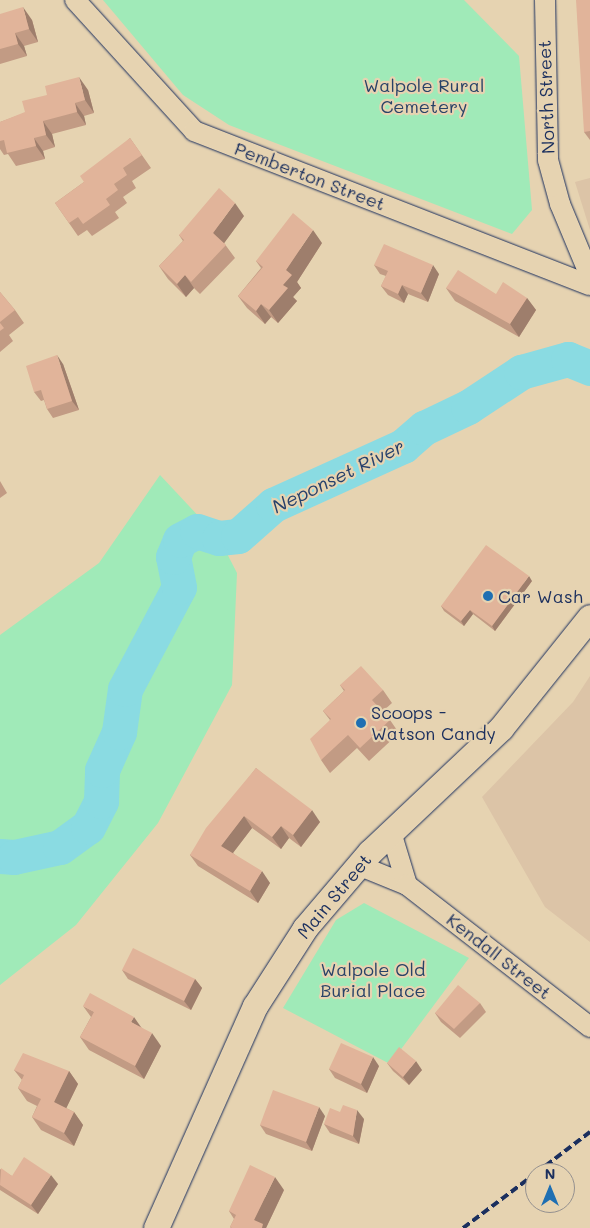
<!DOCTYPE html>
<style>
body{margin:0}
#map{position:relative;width:590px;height:1228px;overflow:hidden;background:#e6d3b1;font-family:Mali,sans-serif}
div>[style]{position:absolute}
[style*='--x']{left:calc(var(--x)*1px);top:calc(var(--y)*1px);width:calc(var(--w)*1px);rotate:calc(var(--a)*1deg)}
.built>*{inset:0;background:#dcc4a7}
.green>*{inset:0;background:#a0eab8}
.river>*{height:35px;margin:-17.5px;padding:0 17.5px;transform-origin:17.5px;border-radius:17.5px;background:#8adbe2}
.roads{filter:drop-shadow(0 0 1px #1b2f5e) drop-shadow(0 0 1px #1b2f5e)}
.minor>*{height:20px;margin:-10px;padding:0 10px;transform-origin:10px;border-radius:10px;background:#e6d3b1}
.major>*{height:25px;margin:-12.5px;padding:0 12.5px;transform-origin:12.5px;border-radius:12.5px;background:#e6d3b1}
.rail>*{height:4px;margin-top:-2px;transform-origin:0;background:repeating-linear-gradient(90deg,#1b2f5e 0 8px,transparent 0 12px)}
.wall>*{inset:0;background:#c29b84}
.shaded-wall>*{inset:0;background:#9e7e6c}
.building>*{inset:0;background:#e1b49a}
.dots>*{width:14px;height:14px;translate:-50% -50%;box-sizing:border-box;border:2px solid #e6d3b1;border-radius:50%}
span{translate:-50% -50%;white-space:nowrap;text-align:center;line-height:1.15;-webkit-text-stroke:4.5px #e6d3b1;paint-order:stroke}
.park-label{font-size:18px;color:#284267}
.street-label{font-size:18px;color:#1b2f5e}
.poi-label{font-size:18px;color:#1b2f5e}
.left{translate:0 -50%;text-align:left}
.water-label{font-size:19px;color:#26406b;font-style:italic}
.north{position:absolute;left:525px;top:1163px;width:50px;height:50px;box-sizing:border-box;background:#e6d3b1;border:1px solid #959190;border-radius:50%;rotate:0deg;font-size:14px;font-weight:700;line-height:20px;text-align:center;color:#1b2f5e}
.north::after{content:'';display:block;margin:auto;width:18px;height:22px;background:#1f6fb2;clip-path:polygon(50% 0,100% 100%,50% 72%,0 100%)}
</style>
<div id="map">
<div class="built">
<div style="clip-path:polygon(590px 178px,590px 230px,575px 182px)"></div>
<div style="clip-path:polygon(590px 676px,590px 942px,545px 907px,482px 797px,573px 702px)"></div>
</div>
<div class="green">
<div style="clip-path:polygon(103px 0,464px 0,519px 56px,532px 210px,512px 234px,229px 125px,183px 95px)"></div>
<div style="clip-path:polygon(160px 475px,219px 538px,237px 573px,232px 685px,158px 823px,76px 925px,0 985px,0 635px,99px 563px)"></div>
<div style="clip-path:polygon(364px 903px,469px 958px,390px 1064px,283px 1008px,336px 920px)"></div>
</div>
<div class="river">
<div style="--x:0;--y:856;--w:14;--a:4"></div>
<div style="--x:14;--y:857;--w:47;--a:-12.3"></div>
<div style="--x:60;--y:847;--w:34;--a:-36"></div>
<div style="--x:88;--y:827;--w:29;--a:-63"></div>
<div style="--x:101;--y:801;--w:31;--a:-88"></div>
<div style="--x:102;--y:770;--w:42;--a:-65.9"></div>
<div style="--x:119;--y:732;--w:43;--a:-82.1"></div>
<div style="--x:125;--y:689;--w:115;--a:-62.1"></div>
<div style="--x:179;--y:587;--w:31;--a:-101"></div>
<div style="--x:173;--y:557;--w:18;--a:-68"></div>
<div style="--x:180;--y:540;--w:19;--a:-28"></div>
<div style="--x:197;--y:531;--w:23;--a:18"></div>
<div style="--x:219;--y:538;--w:19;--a:-6"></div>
<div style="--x:238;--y:536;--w:47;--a:-41.5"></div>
<div style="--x:273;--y:505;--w:143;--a:-24.4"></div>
<div style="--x:403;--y:446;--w:28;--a:-41"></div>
<div style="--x:424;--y:428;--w:49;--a:-25.5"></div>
<div style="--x:468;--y:407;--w:64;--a:-33.4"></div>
<div style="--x:521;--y:372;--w:49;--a:-15.5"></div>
<div style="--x:568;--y:359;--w:24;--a:22"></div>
</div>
<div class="roads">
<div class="minor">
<div style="--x:75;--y:0;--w:177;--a:47.7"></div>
<div style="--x:194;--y:131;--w:425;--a:21.3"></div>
<div style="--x:545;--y:0;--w:160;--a:88.9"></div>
<div style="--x:548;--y:160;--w:46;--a:74.7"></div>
<div style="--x:560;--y:204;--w:78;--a:67.4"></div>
<div style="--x:358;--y:865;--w:53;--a:22.2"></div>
<div style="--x:407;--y:885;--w:55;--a:-106.8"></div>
<div style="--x:407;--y:885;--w:232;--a:37.8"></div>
</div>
<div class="major">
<div style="--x:156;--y:1228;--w:243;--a:-66"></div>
<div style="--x:255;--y:1006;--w:93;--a:-57.3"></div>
<div style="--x:305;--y:928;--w:100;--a:-49.5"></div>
<div style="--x:370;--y:852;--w:180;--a:-43.4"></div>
<div style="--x:501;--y:728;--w:142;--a:-51.3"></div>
</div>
</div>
<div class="rail">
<div style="--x:536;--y:1173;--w:68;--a:-37.2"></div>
<div style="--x:463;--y:1228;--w:90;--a:-36.9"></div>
</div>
<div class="wall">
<div style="clip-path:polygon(590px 0,590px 140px,584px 132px)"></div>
<div style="clip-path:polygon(0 14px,32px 20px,38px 42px,24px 46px,27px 56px,0 64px)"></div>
<div style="clip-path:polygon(88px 90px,94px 113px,84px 116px,86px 125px,52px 134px,55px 147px,43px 151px,45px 159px,16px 166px,8px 154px,4px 155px,0 149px,0 122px)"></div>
<div style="clip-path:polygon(130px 138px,151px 168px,132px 181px,136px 188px,123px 197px,127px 203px,115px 212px,119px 218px,92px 236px,87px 230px,78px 236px,55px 203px,84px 182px)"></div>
<div style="clip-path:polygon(244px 216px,224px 243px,235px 258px,200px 294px,194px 288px,186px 297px,168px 279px,159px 266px,183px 241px,179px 235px)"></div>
<div style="clip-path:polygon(322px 243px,297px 282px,301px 288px,293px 297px,297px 301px,278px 323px,271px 317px,265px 324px,247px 308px,238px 296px,261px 268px,256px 261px)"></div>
<div style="clip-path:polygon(374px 265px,439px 274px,428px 302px,408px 294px,404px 303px,388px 295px,381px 286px,386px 276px,380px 274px)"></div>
<div style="clip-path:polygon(446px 288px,527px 298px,536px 310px,519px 337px,455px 301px)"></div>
<div style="clip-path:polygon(0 292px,15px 310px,24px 323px,9px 335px,13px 341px,0 352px)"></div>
<div style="clip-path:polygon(63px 364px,79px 410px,53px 418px,47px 409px,44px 400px,41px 401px,34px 392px)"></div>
<div style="clip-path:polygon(0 481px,7px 493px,0 498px)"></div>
<div style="clip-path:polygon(532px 581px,495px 631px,473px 614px,464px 626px,444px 611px,441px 606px)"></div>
<div style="clip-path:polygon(340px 685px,383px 690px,392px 703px,382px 712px,390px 720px,399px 733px,369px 761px,357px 748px,330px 773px,321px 760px,330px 720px,323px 711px,344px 691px)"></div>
<div style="clip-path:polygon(256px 768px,320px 822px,301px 847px,289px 838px,281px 849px,252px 828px,233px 853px,270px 883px,258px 903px,198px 866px,190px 855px)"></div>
<div style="clip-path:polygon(122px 970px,195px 979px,202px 988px,191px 1010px,128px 979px)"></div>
<div style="clip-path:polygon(480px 1003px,486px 1012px,460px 1038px,441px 1022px,435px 1013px)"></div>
<div style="clip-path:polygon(83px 1006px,161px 1046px,144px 1079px,89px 1050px,80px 1037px,91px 1017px)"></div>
<div style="clip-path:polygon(387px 1063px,422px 1070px,409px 1085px,393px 1071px)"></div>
<div style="clip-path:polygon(379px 1066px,367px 1093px,335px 1078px,329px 1069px)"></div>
<div style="clip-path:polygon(14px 1070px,69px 1071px,78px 1084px,66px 1108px,74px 1112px,83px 1125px,74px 1146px,41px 1130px,32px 1117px,37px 1106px,27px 1101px,18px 1088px,22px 1080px)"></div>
<div style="clip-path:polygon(325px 1116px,312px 1151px,266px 1134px,260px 1125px)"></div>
<div style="clip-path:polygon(364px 1119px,359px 1144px,330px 1133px,324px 1124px)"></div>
<div style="clip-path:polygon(0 1169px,12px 1176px,58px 1184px,38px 1214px,0 1190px)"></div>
<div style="clip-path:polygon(284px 1190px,266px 1228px,231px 1228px,230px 1227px,234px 1219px,229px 1211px)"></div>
</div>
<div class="shaded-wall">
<div style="clip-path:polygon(23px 7px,32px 20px,38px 42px,29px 29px)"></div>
<div style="clip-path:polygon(15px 33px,24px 46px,27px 56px,18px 44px)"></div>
<div style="clip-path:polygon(79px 77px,88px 90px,94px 113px,85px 100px)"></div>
<div style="clip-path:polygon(75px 103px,84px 116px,86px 125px,77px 112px)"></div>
<div style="clip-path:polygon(43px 121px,52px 134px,55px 147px,46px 135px)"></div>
<div style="clip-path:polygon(34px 138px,43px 151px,45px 159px,36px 146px)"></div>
<div style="clip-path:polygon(235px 203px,244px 216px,222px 246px,213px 233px)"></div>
<div style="clip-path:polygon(313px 230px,322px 243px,297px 282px,301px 288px,293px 297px,297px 301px,278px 323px,269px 310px,283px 285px,286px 270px)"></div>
<div style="clip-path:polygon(433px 265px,439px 274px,428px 302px,421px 293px)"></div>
<div style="clip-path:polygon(185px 275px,194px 288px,186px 297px,177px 284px)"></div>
<div style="clip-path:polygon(402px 285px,408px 294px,404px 303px,398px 294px)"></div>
<div style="clip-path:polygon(527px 298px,536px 310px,519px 337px,510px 324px)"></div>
<div style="clip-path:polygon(261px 304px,271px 317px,265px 324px,256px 311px)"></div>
<div style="clip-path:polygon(57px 355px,63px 364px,79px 410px,72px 401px)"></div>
<div style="clip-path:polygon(529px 576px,532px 581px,495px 631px,492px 626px)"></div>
<div style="clip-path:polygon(470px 610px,473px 614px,464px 626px,461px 621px)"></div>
<div style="clip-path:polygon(312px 810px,320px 822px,301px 847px,293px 835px)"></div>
<div style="clip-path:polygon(244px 816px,252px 828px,229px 858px,221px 846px)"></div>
<div style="clip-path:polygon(281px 826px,289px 838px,281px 849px,272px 837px)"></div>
<div style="clip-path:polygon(262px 871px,270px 883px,258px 903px,250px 891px)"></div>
<div style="clip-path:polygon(195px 979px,202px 988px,191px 1010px,184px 1001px)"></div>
<div style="clip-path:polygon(134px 1017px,143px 1030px,131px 1022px)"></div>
<div style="clip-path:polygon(152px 1033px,161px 1046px,144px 1079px,135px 1066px)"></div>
<div style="clip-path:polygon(373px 1057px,379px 1066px,367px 1093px,361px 1084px)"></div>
<div style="clip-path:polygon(416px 1061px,422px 1070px,409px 1085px,403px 1077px)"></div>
<div style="clip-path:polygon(69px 1071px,78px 1084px,63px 1115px,54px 1102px)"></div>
<div style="clip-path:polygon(319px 1107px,325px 1116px,312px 1151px,306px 1142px)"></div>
<div style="clip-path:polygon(357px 1110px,364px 1119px,359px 1144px,353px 1136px)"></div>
<div style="clip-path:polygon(74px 1112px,83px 1125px,74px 1146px,64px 1133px)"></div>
<div style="clip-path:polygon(51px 1175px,58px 1184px,38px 1214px,31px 1205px)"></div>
<div style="clip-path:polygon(275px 1177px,284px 1190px,266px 1228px,260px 1228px,254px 1220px)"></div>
</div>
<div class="building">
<div style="clip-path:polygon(576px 0,590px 0,590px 131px,584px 132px)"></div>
<div style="clip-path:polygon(23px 7px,29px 29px,15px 33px,18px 44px,0 49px,0 14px)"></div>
<div style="clip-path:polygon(79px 77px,85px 100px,75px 103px,77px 112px,43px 121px,46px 135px,34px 138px,36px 146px,7px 153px,4px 140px,0 141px,0 122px,25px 112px,22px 101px,47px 95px,45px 86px)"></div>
<div style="clip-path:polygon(130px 138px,142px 155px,123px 168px,127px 175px,114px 184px,118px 190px,106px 199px,110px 205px,83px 224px,78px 217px,69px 223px,55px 203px,84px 182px,80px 176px)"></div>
<div style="clip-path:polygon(219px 188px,235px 203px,213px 233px,226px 245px,191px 282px,185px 275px,177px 284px,159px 266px,184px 240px,179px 235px)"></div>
<div style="clip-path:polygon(293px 213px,313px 230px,286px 270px,292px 275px,283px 285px,288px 288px,269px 310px,261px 304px,256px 311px,238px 296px,263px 267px,256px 261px)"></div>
<div style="clip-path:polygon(384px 244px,433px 265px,421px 293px,402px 285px,398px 294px,381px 286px,388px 271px,374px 265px)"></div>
<div style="clip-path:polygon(458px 270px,496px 294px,503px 282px,527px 298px,510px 324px,446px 288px)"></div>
<div style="clip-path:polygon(0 292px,15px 310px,0 322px)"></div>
<div style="clip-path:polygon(0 323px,4px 328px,0 331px)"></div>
<div style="clip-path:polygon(57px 355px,72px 401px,47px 409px,41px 390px,34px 392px,26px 366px)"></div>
<div style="clip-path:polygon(486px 545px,529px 576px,492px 626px,470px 610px,461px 621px,441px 606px)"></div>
<div style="clip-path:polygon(361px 666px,383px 690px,372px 700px,390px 720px,360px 748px,348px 735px,321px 760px,310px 739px,331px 719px,323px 711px,345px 690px,340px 685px)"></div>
<div style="clip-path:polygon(256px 768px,312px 810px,293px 835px,281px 826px,272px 837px,244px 816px,221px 846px,262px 871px,250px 891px,190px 855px,206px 828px)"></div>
<div style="clip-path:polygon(133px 948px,195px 979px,184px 1001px,122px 970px)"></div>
<div style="clip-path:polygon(458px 985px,480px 1003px,454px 1029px,435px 1013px)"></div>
<div style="clip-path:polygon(90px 993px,134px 1017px,131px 1022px,152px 1033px,135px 1066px,80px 1037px,94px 1012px,83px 1006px)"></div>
<div style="clip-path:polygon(341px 1043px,373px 1057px,361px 1084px,329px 1069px)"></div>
<div style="clip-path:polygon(399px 1047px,416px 1061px,403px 1077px,387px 1063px)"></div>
<div style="clip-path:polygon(23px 1053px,69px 1071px,54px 1102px,74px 1112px,64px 1133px,32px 1117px,41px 1099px,18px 1088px,24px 1075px,14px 1070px)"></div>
<div style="clip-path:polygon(273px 1090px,319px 1107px,306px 1142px,260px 1125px)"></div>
<div style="clip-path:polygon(343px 1105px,357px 1110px,353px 1136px,324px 1124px,330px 1108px,340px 1112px)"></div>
<div style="clip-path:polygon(24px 1157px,51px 1175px,31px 1205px,0 1185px,1px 1168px,12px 1176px)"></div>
<div style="clip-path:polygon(250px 1165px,275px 1177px,254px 1220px,263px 1224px,262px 1228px,232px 1228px,230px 1227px,236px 1215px,229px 1211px)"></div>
</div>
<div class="dots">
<div style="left:488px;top:596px;background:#1f6fb2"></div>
<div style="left:361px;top:723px;background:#1f6fb2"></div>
</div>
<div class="park-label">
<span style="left:424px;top:96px">Walpole Rural<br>Cemetery</span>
<span style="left:373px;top:980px">Walpole Old<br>Burial Place</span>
</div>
<div class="street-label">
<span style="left:546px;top:97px;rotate:-92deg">North Street</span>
<span style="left:310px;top:176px;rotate:21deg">Pemberton Street</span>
<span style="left:334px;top:896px;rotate:-50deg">Main Street</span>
<span style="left:499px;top:956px;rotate:38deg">Kendall Street</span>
</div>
<div class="poi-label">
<span class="left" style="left:498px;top:596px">Car Wash</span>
<span class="left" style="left:371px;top:723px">Scoops -<br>Watson Candy</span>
</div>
<div class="water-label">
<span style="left:338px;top:476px;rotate:-26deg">Neponset River</span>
</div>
<div class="north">N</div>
</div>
